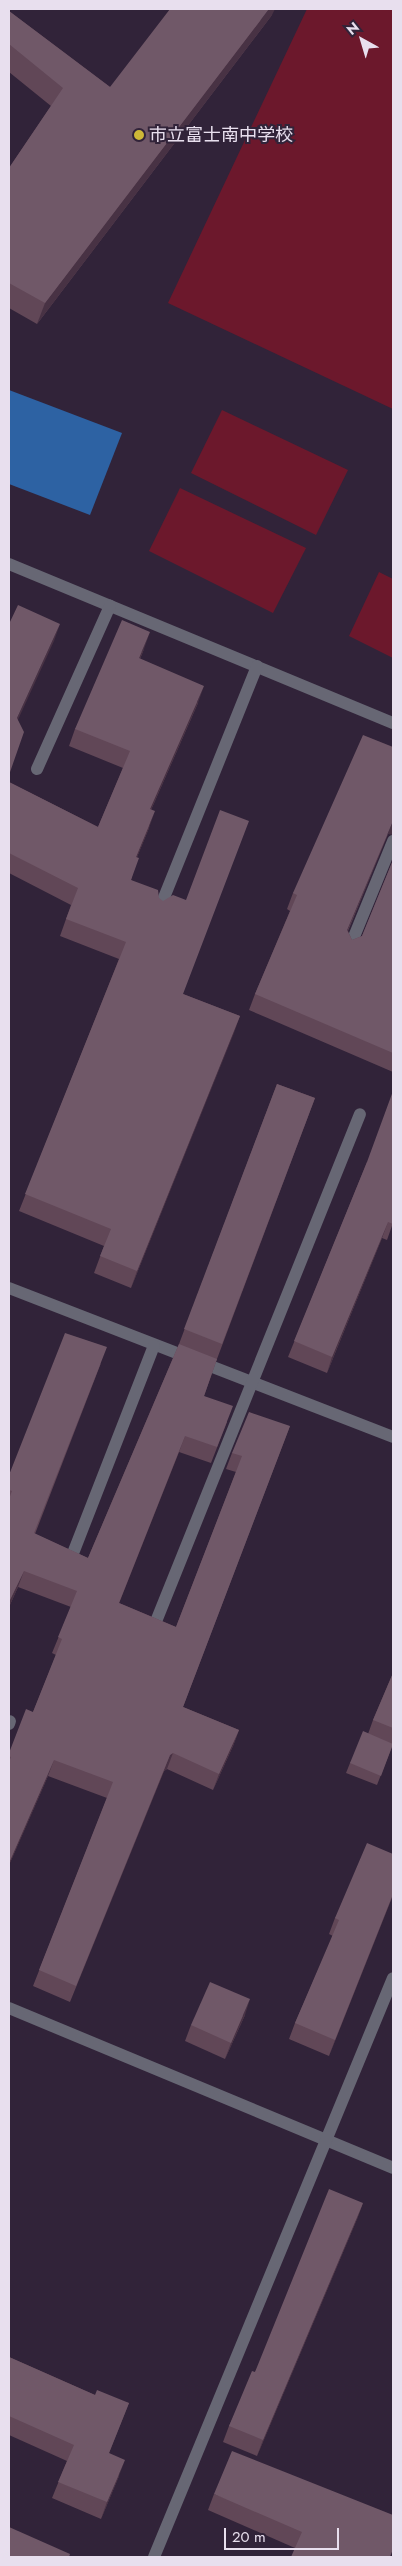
<!DOCTYPE html>
<meta charset="utf-8">
<style>
body{margin:0}
#map{position:relative;width:402px;height:2566px;overflow:hidden;background:#312339;font-family:Jost,"Noto Sans JP",sans-serif}
div>[style]{position:absolute}
[style*='--x']{left:calc(var(--x)*1px);top:calc(var(--y)*1px);width:calc(var(--w)*1px);rotate:calc(var(--a)*1deg)}
.green>*{inset:0;background:#6c182c}
.water>*{inset:0;background:#2d62a3}
.minor>*{height:12px;margin:-6px;padding:0 6px;transform-origin:6px;border-radius:6px;background:#676774}
.wall>*{inset:0;background:#614757}
.shaded-wall>*{inset:0;background:#483244}
.building>*{inset:0;background:#705868}
.dots>*{width:14px;height:14px;translate:-50% -50%;box-sizing:border-box;border:2px solid #312339;border-radius:50%}
span{translate:-50% -50%;white-space:nowrap;text-align:center;line-height:1.15;-webkit-text-stroke:4px #312339;paint-order:stroke}
.poi-label{font-size:18px;color:#e8dfee}
.left{translate:0 -50%;text-align:left}
.frame{position:absolute;inset:0;border:10px solid #e8dfee;pointer-events:none}
.north{position:absolute;left:337px;top:15px;width:50px;height:50px;-webkit-text-stroke:4px #312339;paint-order:stroke;rotate:321deg;font-size:14px;font-weight:700;line-height:20px;text-align:center;color:#e8dfee}
.north::after{content:'';display:block;margin:auto;width:18px;height:22px;background:#e8dfee;clip-path:polygon(50% 0,100% 100%,50% 72%,0 100%)}
.scale{position:absolute;left:224px;top:2528px;width:115px;height:22px;box-sizing:border-box;border:2px solid #e8dfee;border-top:0;padding-left:6px;font-size:15px;line-height:18px;white-space:nowrap;color:#e8dfee;-webkit-text-stroke:4px #312339;paint-order:stroke}
</style>
<div id="map">
<div class="green">
<div style="clip-path:polygon(307px 9px,393px 9px,393px 409px,168px 303px)"></div>
<div style="clip-path:polygon(222px 410px,348px 470px,316px 535px,191px 473px)"></div>
<div style="clip-path:polygon(180px 488px,306px 548px,273px 613px,149px 551px)"></div>
<div style="clip-path:polygon(379px 572px,393px 579px,393px 658px,349px 636px)"></div>
</div>
<div class="water">
<div style="clip-path:polygon(9px 390px,122px 433px,90px 515px,9px 484px)"></div>
</div>
<div class="minor">
<div style="--x:9;--y:564;--w:416;--a:22.5"></div>
<div style="--x:37;--y:769;--w:179;--a:-65.9"></div>
<div style="--x:159;--y:910;--w:263;--a:-68.1"></div>
<div style="--x:349;--y:949;--w:117;--a:-67.8"></div>
<div style="--x:9;--y:1288;--w:412;--a:21.2"></div>
<div style="--x:70;--y:1561;--w:231;--a:-68.7"></div>
<div style="--x:157;--y:1619;--w:544;--a:-68.1"></div>
<div style="--x:9;--y:1724;--w:3;--a:-72"></div>
<div style="--x:9;--y:2008;--w:416;--a:22.6"></div>
<div style="--x:154;--y:2557;--w:626;--a:-67.57"></div>
</div>
<div class="wall">
<div style="clip-path:polygon(9px 11px,110px 87px,272px 15px,37px 324px,9px 308px,9px 168px,51px 106px,9px 72px)"></div>
<div style="clip-path:polygon(144px 649px,140px 659px,198px 703px,151px 810px,149px 828px,137px 857px,131px 880px,159px 898px,183px 994px,240px 1016px,131px 1288px,94px 1273px,104px 1246px,19px 1211px,119px 959px,60px 936px,71px 905px,9px 873px,9px 782px,98px 827px,123px 768px,69px 746px,75px 729px)"></div>
<div style="clip-path:polygon(388px 834px,348px 931px,352px 940px,362px 936px,393px 860px,393px 1072px,249px 1010px,255px 994px,290px 911px,287px 909px,293px 893px)"></div>
<div style="clip-path:polygon(277px 1084px,315px 1098px,217px 1359px,204px 1396px,227px 1422px,211px 1463px,179px 1452px,119px 1603px,176px 1627px,236px 1472px,226px 1469px,232px 1453px,290px 1426px,183px 1707px,239px 1730px,233px 1746px,213px 1790px,167px 1769px,164px 1771px,70px 2002px,33px 1986px,107px 1798px,48px 1776px,9px 1865px,9px 1753px,33px 1712px,56px 1655px,52px 1653px,71px 1607px,18px 1587px,9px 1607px,9px 1475px,101px 1363px,35px 1534px,88px 1558px,179px 1344px)"></div>
<div style="clip-path:polygon(367px 1162px,393px 1223px,387px 1240px,382px 1238px,327px 1373px,288px 1357px)"></div>
<div style="clip-path:polygon(393px 1673px,393px 1744px,377px 1785px,346px 1773px,350px 1763px,368px 1734px,373px 1720px)"></div>
<div style="clip-path:polygon(393px 1854px,393px 1895px,329px 2056px,289px 2039px,295px 2023px,333px 1936px,329px 1934px,335px 1918px)"></div>
<div style="clip-path:polygon(245px 2015px,225px 2059px,185px 2041px,191px 2025px)"></div>
<div style="clip-path:polygon(363px 2203px,357px 2219px,257px 2456px,223px 2442px,229px 2426px,255px 2372px)"></div>
<div style="clip-path:polygon(9px 2357px,95px 2395px,129px 2403px,109px 2453px,119px 2476px,101px 2519px,52px 2498px,67px 2461px,9px 2435px)"></div>
<div style="clip-path:polygon(214px 2494px,390px 2557px,295px 2548px,208px 2510px)"></div>
</div>
<div class="shaded-wall">
<div style="clip-path:polygon(269px 9px,275px 9px,272px 15px,37px 324px,45px 303px)"></div>
<div style="clip-path:polygon(60px 624px,54px 641px,11px 735px,17px 718px)"></div>
<div style="clip-path:polygon(150px 632px,144px 649px,133px 676px,139px 658px)"></div>
<div style="clip-path:polygon(204px 686px,198px 703px,144px 826px,150px 809px)"></div>
<div style="clip-path:polygon(155px 811px,149px 828px,130px 874px,136px 857px)"></div>
<div style="clip-path:polygon(393px 821px,393px 835px,388px 834px,341px 946px,347px 930px)"></div>
<div style="clip-path:polygon(240px 1016px,234px 1033px,131px 1288px,137px 1271px)"></div>
<div style="clip-path:polygon(388px 1222px,382px 1238px,327px 1373px,332px 1357px)"></div>
<div style="clip-path:polygon(185px 1436px,179px 1452px,113px 1619px,119px 1603px)"></div>
<div style="clip-path:polygon(24px 1571px,18px 1587px,9px 1607px,9px 1602px)"></div>
<div style="clip-path:polygon(239px 1730px,233px 1746px,213px 1790px,219px 1774px)"></div>
<div style="clip-path:polygon(173px 1753px,167px 1769px,164px 1771px,70px 2002px,170px 1755px)"></div>
<div style="clip-path:polygon(54px 1760px,48px 1776px,9px 1865px,9px 1863px)"></div>
<div style="clip-path:polygon(393px 1894px,393px 1895px,329px 2056px,335px 2040px)"></div>
<div style="clip-path:polygon(250px 1999px,245px 2015px,225px 2059px,231px 2043px)"></div>
<div style="clip-path:polygon(363px 2203px,357px 2219px,257px 2456px,263px 2440px)"></div>
<div style="clip-path:polygon(125px 2460px,119px 2476px,101px 2519px,107px 2502px)"></div>
</div>
<div class="building">
<div style="clip-path:polygon(170px 9px,269px 9px,45px 303px,9px 283px,9px 168px,63px 88px,9px 44px,9px 11px,110px 87px)"></div>
<div style="clip-path:polygon(18px 605px,60px 624px,17px 718px,24px 732px,9px 775px,9px 624px)"></div>
<div style="clip-path:polygon(122px 620px,150px 632px,139px 658px,204px 686px,150px 809px,155px 811px,136px 857px,139px 858px,131px 880px,158px 890px,159px 898px,163px 901px,173px 895px,186px 900px,220px 810px,249px 821px,183px 994px,240px 1016px,137px 1271px,100px 1256px,111px 1229px,25px 1194px,126px 942px,66px 919px,78px 888px,9px 853px,9px 782px,98px 827px,130px 751px,75px 729px)"></div>
<div style="clip-path:polygon(363px 735px,393px 747px,393px 821px,347px 930px,352px 940px,362px 936px,393px 860px,393px 1053px,255px 994px,297px 895px,293px 893px)"></div>
<div style="clip-path:polygon(277px 1084px,315px 1098px,222px 1344px,184px 1329px)"></div>
<div style="clip-path:polygon(393px 1091px,393px 1224px,388px 1222px,332px 1357px,294px 1341px,367px 1162px)"></div>
<div style="clip-path:polygon(65px 1333px,107px 1347px,34px 1533px,88px 1558px,179px 1344px,217px 1359px,204px 1396px,233px 1406px,217px 1447px,185px 1436px,119px 1603px,176px 1627px,242px 1456px,232px 1453px,249px 1412px,290px 1426px,183px 1707px,239px 1730px,219px 1774px,173px 1753px,170px 1755px,76px 1986px,39px 1970px,113px 1782px,54px 1760px,9px 1863px,9px 1762px,11px 1757px,9px 1756px,9px 1753px,26px 1709px,33px 1712px,62px 1639px,58px 1637px,77px 1591px,24px 1571px,9px 1602px,9px 1499px,12px 1491px,9px 1490px,9px 1475px)"></div>
<div style="clip-path:polygon(393px 1673px,393px 1728px,373px 1720px)"></div>
<div style="clip-path:polygon(363px 1731px,393px 1744px,381px 1776px,350px 1763px)"></div>
<div style="clip-path:polygon(367px 1843px,393px 1854px,393px 1894px,335px 2040px,295px 2023px,339px 1920px,335px 1918px)"></div>
<div style="clip-path:polygon(210px 1982px,250px 1999px,231px 2043px,191px 2025px)"></div>
<div style="clip-path:polygon(329px 2189px,363px 2203px,263px 2440px,229px 2426px,252px 2371px,255px 2372px)"></div>
<div style="clip-path:polygon(9px 2357px,95px 2395px,97px 2390px,129px 2403px,109px 2453px,125px 2460px,107px 2502px,58px 2482px,74px 2445px,9px 2416px,9px 2418px)"></div>
<div style="clip-path:polygon(232px 2451px,393px 2515px,393px 2549px,390px 2557px,291px 2557px,302px 2532px,214px 2494px)"></div>
<div style="clip-path:polygon(9px 2527px,70px 2554px,69px 2557px,9px 2557px)"></div>
</div>
<div class="dots">
<div style="left:139px;top:135px;background:#ceb837"></div>
</div>
<div class="poi-label">
<span class="left" style="left:149px;top:135px">市立富士南中学校</span>
</div>
<div class="frame"></div>
<div class="north">N</div>
<div class="scale">20 m</div>
</div>
